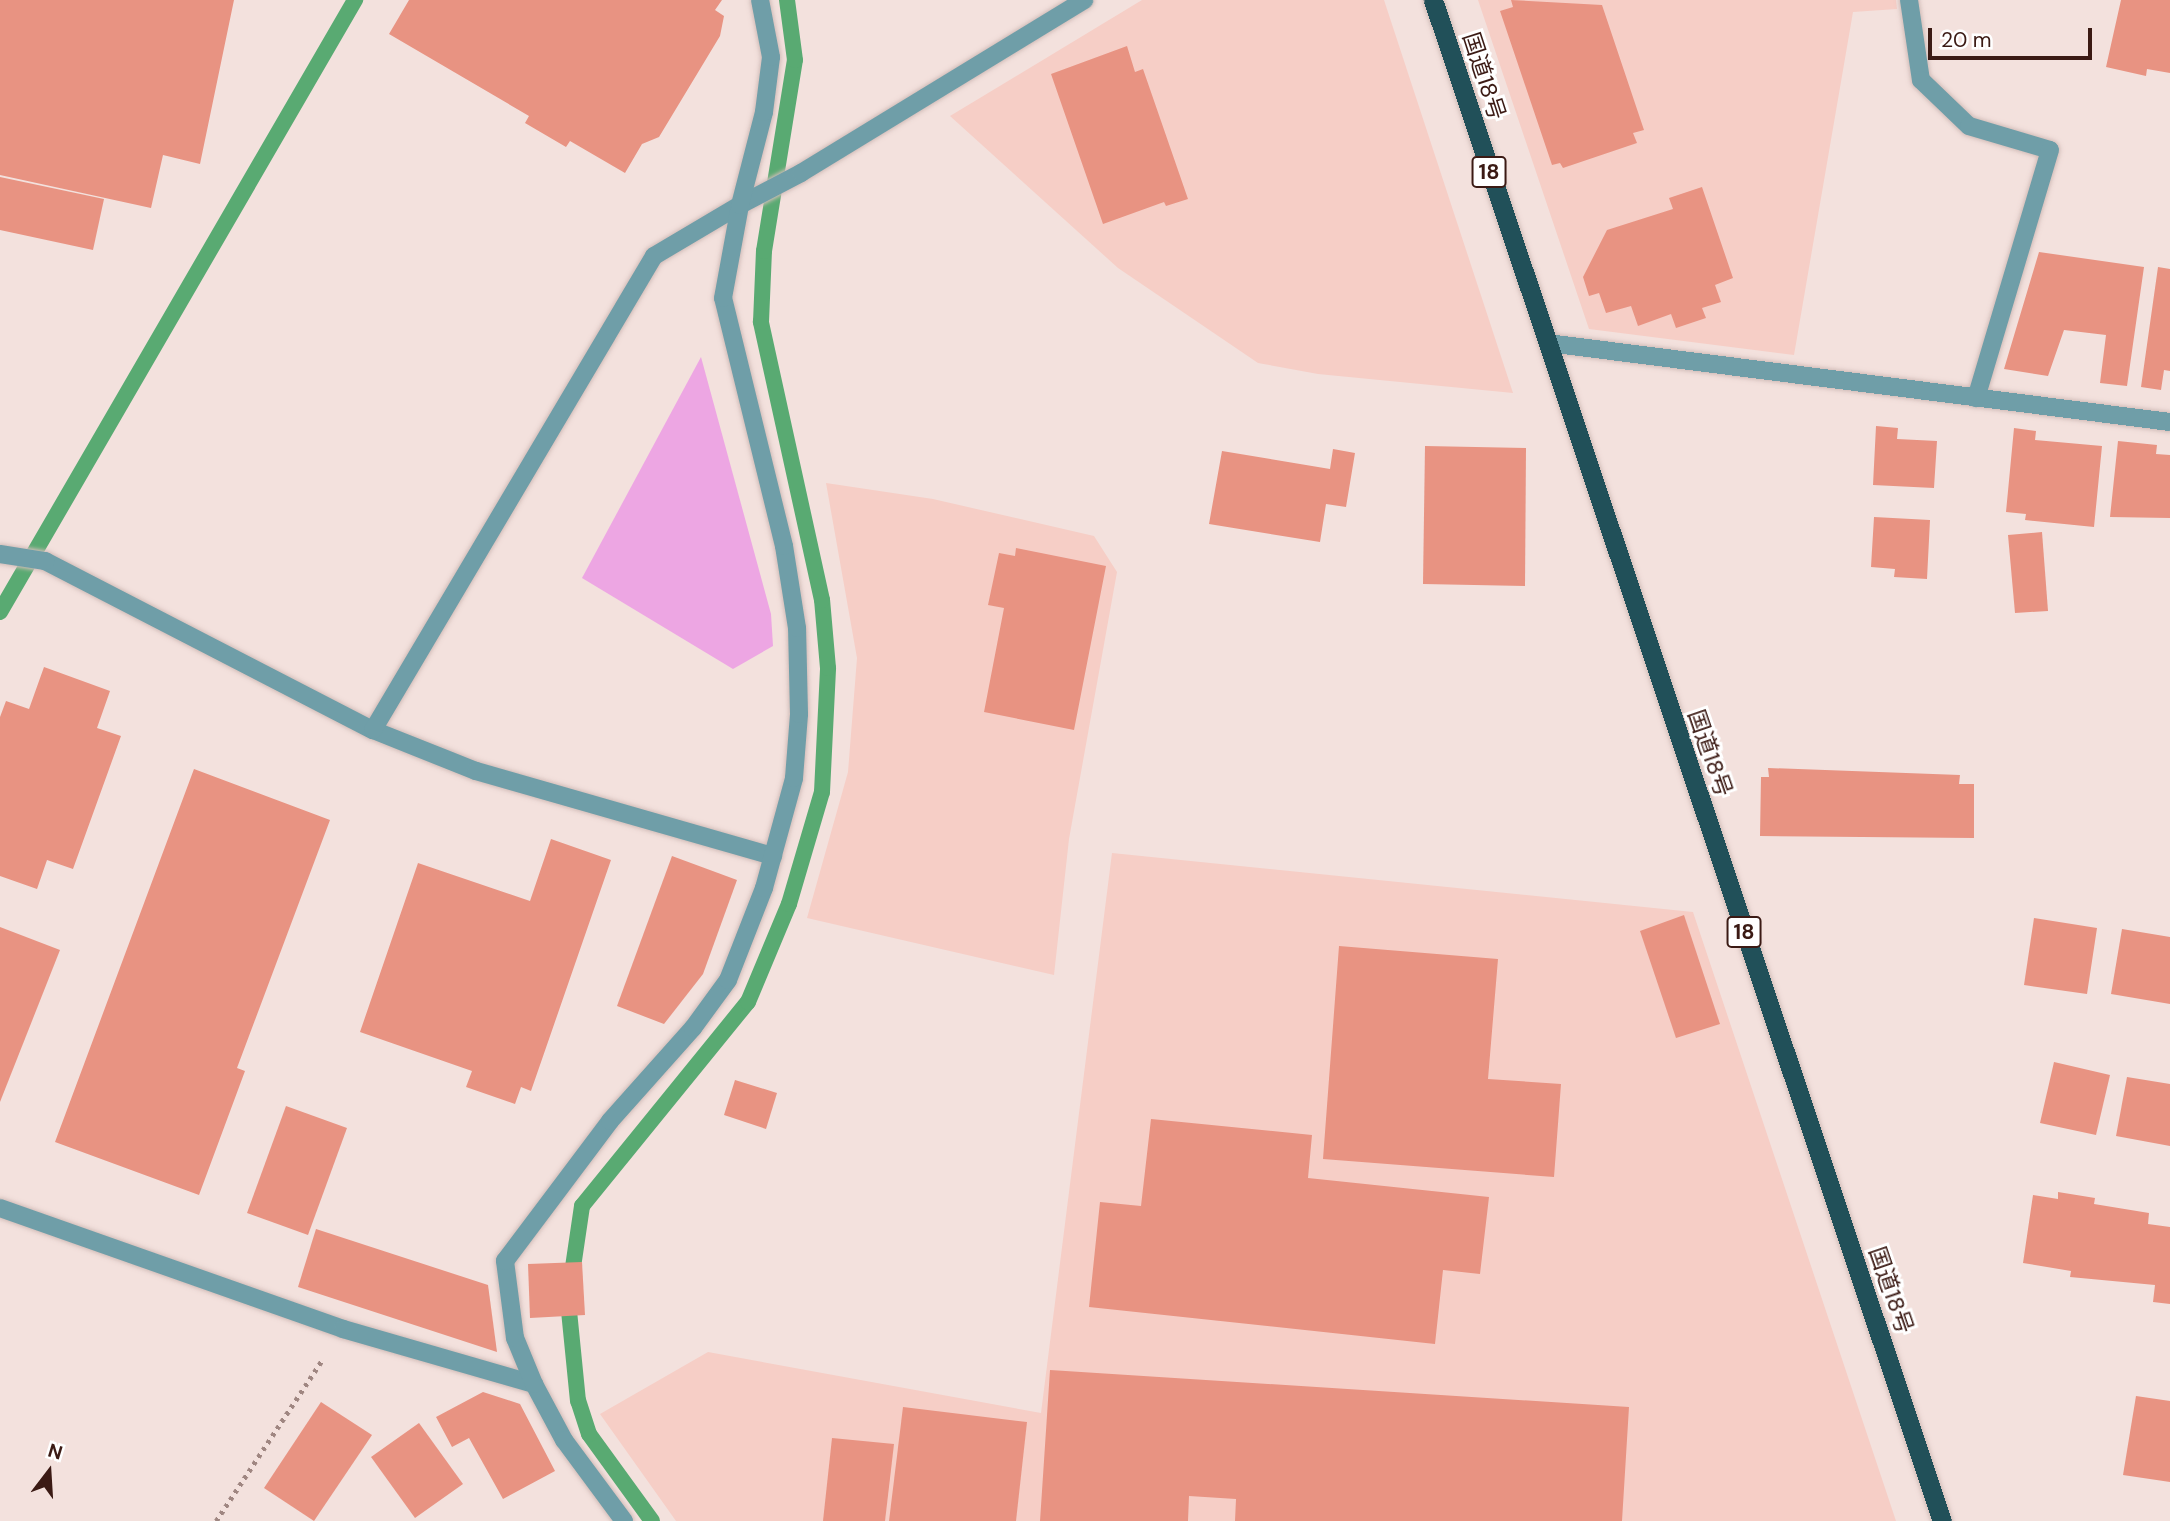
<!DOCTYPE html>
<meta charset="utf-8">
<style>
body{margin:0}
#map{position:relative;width:2170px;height:1521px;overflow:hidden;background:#f3e1dd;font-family:"DM Sans","Noto Sans JP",sans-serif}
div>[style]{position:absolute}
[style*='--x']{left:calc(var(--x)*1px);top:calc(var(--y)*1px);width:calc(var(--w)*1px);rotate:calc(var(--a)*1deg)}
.built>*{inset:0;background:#f6cec6}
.green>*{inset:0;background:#eda6e3}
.stream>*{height:16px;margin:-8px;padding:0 8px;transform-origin:8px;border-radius:8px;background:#59aa72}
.building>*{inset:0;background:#e89382}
.path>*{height:4.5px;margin-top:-2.25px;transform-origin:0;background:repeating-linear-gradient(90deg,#9f8681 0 3.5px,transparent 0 8.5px)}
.roads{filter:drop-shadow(0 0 2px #d2bdb9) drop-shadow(0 0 2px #d2bdb9)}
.service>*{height:18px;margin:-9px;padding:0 9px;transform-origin:9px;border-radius:9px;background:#6f9ea8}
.minor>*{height:18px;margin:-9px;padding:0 9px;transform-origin:9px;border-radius:9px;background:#6f9ea8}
.trunk>*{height:19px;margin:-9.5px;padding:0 9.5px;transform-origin:9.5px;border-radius:9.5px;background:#215059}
span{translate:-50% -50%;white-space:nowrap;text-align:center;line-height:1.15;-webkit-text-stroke:6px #fff;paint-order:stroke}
.shield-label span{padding:2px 5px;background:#fff;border:2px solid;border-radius:5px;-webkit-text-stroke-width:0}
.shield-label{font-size:21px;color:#3b1a14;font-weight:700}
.street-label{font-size:23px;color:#3b1a14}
.north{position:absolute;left:14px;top:1437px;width:70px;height:70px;-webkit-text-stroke:5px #fff;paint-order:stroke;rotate:17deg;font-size:19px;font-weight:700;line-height:28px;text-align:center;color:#3b1a14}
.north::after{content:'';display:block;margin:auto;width:24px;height:32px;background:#3b1a14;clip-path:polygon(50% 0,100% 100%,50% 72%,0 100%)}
.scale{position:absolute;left:1928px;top:28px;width:164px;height:32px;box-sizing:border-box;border:4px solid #3b1a14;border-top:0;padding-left:9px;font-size:21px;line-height:24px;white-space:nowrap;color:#3b1a14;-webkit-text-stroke:5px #fff;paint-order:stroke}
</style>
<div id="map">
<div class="built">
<div style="clip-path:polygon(1142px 0,1384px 0,1513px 393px,1318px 374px,1258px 363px,1118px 268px,950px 116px)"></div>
<div style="clip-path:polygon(1478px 0,1896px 0,1897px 9px,1853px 12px,1794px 355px,1589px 329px)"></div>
<div style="clip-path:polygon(826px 483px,933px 499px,1094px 536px,1117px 572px,1069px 839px,1054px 975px,807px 918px,848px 772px,857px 658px)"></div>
<div style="clip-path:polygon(1112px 853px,1693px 912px,1896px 1521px,676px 1521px,600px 1414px,708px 1352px,1041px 1413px)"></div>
</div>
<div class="green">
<div style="clip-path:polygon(701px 357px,771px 614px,773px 646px,733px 669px,582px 578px)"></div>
</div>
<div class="stream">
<div style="--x:0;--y:612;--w:708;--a:-59.88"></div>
<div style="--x:652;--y:1521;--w:107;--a:-125.9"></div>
<div style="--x:589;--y:1434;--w:35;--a:-108"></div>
<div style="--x:578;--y:1401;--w:100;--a:-95.7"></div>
<div style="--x:568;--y:1301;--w:96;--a:-81.6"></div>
<div style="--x:582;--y:1206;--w:263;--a:-50.9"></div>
<div style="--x:748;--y:1002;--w:106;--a:-67.3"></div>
<div style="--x:789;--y:904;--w:117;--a:-73.6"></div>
<div style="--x:822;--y:792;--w:124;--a:-87.2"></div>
<div style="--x:828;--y:668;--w:68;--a:-95"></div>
<div style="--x:822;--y:600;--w:285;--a:-102.4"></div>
<div style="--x:761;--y:322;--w:71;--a:-87.6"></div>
<div style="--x:764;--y:251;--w:193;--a:-80.8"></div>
<div style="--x:795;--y:60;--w:61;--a:-97.6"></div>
</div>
<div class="building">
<div style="clip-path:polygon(0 0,234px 0,200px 164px,163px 155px,151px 208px,0 175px)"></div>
<div style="clip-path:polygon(409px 0,722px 0,715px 10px,724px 16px,720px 36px,659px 137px,642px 144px,625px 173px,570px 141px,566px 147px,525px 123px,529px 116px,389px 34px)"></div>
<div style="clip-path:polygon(1511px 0,1602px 5px,1644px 130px,1633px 133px,1637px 143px,1563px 168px,1560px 163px,1552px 165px,1500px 11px,1513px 7px)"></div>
<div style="clip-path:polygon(2121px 0,2170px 0,2170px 73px,2147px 69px,2146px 76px,2106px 67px)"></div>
<div style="clip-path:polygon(1127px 46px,1135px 72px,1143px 69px,1188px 199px,1166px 206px,1164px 202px,1103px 224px,1051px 74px)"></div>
<div style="clip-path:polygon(0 177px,104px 199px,93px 250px,0 230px)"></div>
<div style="clip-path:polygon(1702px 187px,1733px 278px,1715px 285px,1721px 302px,1702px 308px,1706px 318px,1676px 328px,1671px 314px,1638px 326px,1631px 306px,1606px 313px,1599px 293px,1589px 296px,1583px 277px,1607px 230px,1673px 209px,1669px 198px)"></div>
<div style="clip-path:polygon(2039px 252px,2144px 267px,2127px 386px,2100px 383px,2106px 335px,2064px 330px,2048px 376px,2004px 369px)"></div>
<div style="clip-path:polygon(2158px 267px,2170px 269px,2170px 371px,2164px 370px,2161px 390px,2141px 387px)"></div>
<div style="clip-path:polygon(1876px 426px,1898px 428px,1897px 439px,1937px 441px,1934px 488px,1873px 485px)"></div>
<div style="clip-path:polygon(2014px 428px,2036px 431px,2035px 440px,2102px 446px,2094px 527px,2025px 520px,2026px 514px,2006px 512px)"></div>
<div style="clip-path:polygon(2118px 441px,2157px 445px,2156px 454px,2170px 455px,2170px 518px,2110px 517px)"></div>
<div style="clip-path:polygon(1425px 446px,1526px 448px,1525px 586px,1423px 584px)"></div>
<div style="clip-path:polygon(1333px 449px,1355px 453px,1346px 507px,1326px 504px,1320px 542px,1209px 524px,1222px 451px,1330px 469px)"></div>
<div style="clip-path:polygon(1874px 517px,1930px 520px,1927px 579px,1894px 577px,1895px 569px,1871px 567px)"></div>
<div style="clip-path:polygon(2042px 532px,2048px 611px,2015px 613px,2008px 535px)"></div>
<div style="clip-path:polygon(1016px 548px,1106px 566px,1074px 730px,984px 712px,1004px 608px,988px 605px,999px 553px,1015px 556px)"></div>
<div style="clip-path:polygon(44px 667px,110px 691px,97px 728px,121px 736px,73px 869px,47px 860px,37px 889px,0 876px,0 717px,6px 701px,29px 709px)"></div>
<div style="clip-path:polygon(1768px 768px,1960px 775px,1959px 784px,1974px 784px,1974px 838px,1760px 836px,1761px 777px,1769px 777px)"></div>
<div style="clip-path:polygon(194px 769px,330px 820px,237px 1068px,245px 1071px,199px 1195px,55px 1142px)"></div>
<div style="clip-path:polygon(551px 839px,611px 860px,531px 1091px,521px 1087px,515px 1104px,466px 1087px,472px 1071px,360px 1032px,418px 863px,530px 901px)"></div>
<div style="clip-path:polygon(672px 856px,737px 880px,703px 974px,664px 1024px,617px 1006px)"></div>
<div style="clip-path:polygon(1684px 915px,1720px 1024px,1676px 1038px,1640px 931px)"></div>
<div style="clip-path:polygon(2034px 918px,2097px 928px,2087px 994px,2024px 985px)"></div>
<div style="clip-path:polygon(0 927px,60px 950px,0 1102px)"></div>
<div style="clip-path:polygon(2122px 929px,2170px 937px,2170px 1004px,2111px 994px)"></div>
<div style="clip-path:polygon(1339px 946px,1498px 959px,1488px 1079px,1561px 1084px,1554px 1177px,1323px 1159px)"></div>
<div style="clip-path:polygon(2054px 1062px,2110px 1075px,2096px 1135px,2040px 1123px)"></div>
<div style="clip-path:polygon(2127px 1077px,2170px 1084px,2170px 1146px,2116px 1136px)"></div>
<div style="clip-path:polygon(735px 1080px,777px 1093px,766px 1129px,724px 1115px)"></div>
<div style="clip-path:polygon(286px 1106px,347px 1128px,308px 1235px,247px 1213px)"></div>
<div style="clip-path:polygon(1151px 1119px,1312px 1135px,1308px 1178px,1489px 1197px,1480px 1274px,1443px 1270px,1435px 1344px,1089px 1307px,1100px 1202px,1141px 1206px)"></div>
<div style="clip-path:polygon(2058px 1192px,2095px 1198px,2094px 1204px,2149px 1213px,2148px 1224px,2170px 1227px,2170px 1304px,2153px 1302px,2155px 1285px,2070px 1277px,2071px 1271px,2023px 1263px,2033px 1195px,2058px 1199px)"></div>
<div style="clip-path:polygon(316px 1229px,488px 1285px,497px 1352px,298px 1287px)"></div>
<div style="clip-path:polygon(582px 1262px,585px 1315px,530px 1318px,528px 1264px)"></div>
<div style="clip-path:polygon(1050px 1370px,1629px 1407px,1622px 1521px,1235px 1521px,1236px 1499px,1189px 1496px,1188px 1521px,1040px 1521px)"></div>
<div style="clip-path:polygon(483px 1392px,520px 1404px,555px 1471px,503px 1499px,469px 1438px,452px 1447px,436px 1417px)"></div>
<div style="clip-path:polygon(2136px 1396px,2170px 1401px,2170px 1482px,2123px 1475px)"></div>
<div style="clip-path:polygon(321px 1402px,372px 1435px,314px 1521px,264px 1488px)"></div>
<div style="clip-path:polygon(903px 1407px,1027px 1422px,1016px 1521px,889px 1521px)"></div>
<div style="clip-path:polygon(419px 1423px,463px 1484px,415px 1518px,371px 1457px)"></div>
<div style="clip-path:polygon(832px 1438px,894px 1444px,885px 1521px,823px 1521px)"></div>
</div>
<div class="path">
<div style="--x:216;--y:1521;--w:191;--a:-56.6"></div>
</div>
<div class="roads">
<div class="service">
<div style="--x:45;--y:561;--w:369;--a:27.3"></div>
<div style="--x:373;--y:730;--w:111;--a:21.7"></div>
<div style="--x:476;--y:771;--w:309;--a:16"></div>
<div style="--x:373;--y:730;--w:551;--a:-59.34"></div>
<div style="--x:654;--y:256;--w:100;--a:-30.7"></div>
</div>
<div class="minor">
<div style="--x:1909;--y:0;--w:81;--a:81.5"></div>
<div style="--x:1921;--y:80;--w:66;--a:43.8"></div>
<div style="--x:1969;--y:126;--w:84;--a:16.5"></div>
<div style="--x:2050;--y:150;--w:259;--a:106.6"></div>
<div style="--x:740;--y:205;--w:69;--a:-27.7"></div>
<div style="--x:801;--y:173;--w:332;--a:-31.4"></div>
<div style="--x:1548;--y:343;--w:627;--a:7.24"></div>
<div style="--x:0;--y:554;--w:46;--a:8.8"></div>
<div style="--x:0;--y:1208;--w:364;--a:19.4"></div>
<div style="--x:343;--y:1329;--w:199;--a:16.1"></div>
<div style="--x:534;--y:1384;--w:64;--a:61.8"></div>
<div style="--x:564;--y:1440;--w:101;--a:53.5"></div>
<div style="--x:534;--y:1384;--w:50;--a:-112.4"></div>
<div style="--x:515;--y:1338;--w:78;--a:-97.4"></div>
<div style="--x:505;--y:1261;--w:175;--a:-53.1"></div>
<div style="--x:610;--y:1121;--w:125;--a:-48.3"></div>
<div style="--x:693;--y:1028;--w:59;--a:-53.9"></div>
<div style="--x:728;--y:980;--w:99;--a:-68.6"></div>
<div style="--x:764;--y:888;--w:114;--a:-74.7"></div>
<div style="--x:794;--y:778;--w:64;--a:-85.5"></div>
<div style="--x:799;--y:714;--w:86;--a:-91.3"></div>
<div style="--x:797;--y:628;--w:83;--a:-99"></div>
<div style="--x:784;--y:546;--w:255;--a:-103.8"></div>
<div style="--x:723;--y:298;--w:95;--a:-79.6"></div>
<div style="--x:740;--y:205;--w:96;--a:-75.5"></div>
<div style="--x:764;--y:112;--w:55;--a:-82.7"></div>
<div style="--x:771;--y:57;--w:58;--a:-100.9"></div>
</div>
<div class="trunk">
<div style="--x:1433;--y:0;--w:1604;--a:71.5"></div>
</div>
</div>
<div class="shield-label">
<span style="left:1489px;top:172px">18</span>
<span style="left:1744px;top:932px">18</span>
</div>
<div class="street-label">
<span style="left:1484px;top:76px;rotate:72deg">国道18号</span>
<span style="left:1710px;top:753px;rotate:71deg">国道18号</span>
<span style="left:1891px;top:1290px;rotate:71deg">国道18号</span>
</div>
<div class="north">N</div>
<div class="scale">20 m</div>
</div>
